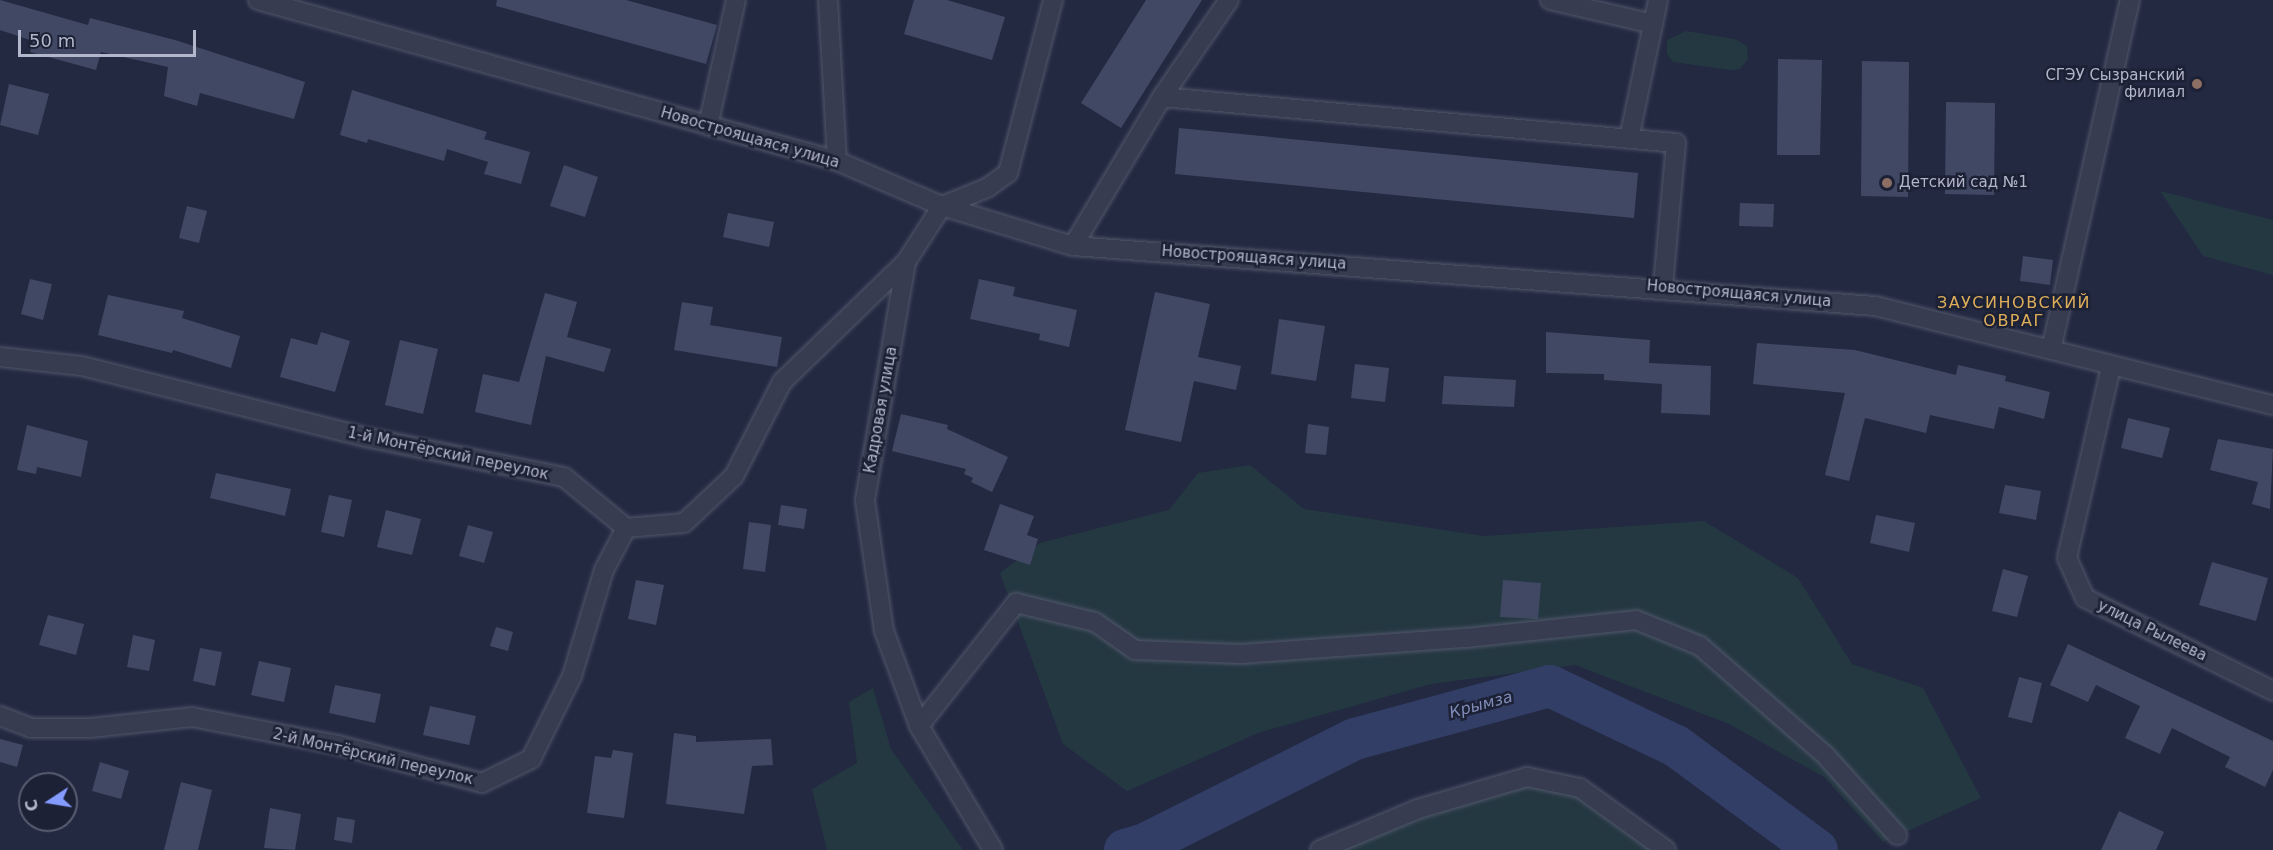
<!DOCTYPE html>
<meta charset="utf-8">
<style>
body{margin:0}
#map{position:relative;width:2273px;height:850px;overflow:hidden;background:#222941;font-family:"DejaVu Sans",sans-serif}
div>[style]{position:absolute}
[style*='--x']{left:calc(var(--x)*1px);top:calc(var(--y)*1px);width:calc(var(--w)*1px);rotate:calc(var(--a)*1deg)}
.green>*{inset:0;background:#243842}
.river>*{height:42px;margin:-21px;padding:0 21px;transform-origin:21px;border-radius:21px;background:#333e67}
.building>*{inset:0;background:#414863}
.roads{filter:drop-shadow(0 0 2px #52576b) drop-shadow(0 0 2px #52576b)}
.minor>*{height:18px;margin:-9px;padding:0 9px;transform-origin:9px;border-radius:9px;background:#373c50}
.dots>*{width:16px;height:16px;translate:-50% -50%;box-sizing:border-box;border:3px solid #1c2135;border-radius:50%}
span{translate:-50% -50%;white-space:nowrap;text-align:center;line-height:1.15;-webkit-text-stroke:5px #1c2135;paint-order:stroke}
.poi-label{font-size:15px;color:#b3b7cb}
.right{translate:-100% -50%;text-align:right}
.left{translate:0 -50%;text-align:left}
.street-label{font-size:15px;color:#b3b7cb}
.neighbourhood-label{font-size:16px;color:#deae5a;letter-spacing:1.5px}
.water-label{font-size:16px;color:#808cb9;font-style:italic}
.north{position:absolute;left:18px;top:772px;width:60px;height:60px;box-sizing:border-box;background:#1c2135;border:2px solid #585d71;border-radius:50%;rotate:258deg;font-size:16px;font-weight:700;line-height:24px;text-align:center;color:#b3b7cb}
.north::after{content:'';display:block;margin:auto;width:21px;height:27px;background:#849bff;clip-path:polygon(50% 0,100% 100%,50% 72%,0 100%)}
.scale{position:absolute;left:18px;top:30px;width:178px;height:27px;box-sizing:border-box;border:3px solid #b3b7cb;border-top:0;padding-left:8px;font-size:18px;line-height:21px;white-space:nowrap;color:#b3b7cb;-webkit-text-stroke:4px #1c2135;paint-order:stroke}
</style>
<div id="map">
<div class="green">
<div style="clip-path:polygon(1686px 31px,1735px 39px,1747px 46px,1748px 59px,1740px 69px,1731px 70px,1673px 62px,1667px 54px,1667px 40px)"></div>
<div style="clip-path:polygon(2160px 191px,2273px 220px,2273px 275px,2203px 256px)"></div>
<div style="clip-path:polygon(1250px 465px,1304px 509px,1484px 536px,1704px 521px,1798px 578px,1852px 664px,1923px 688px,1981px 798px,1883px 842px,1824px 777px,1727px 723px,1575px 665px,1431px 684px,1258px 733px,1127px 791px,1063px 744px,1000px 573px,1040px 543px,1169px 510px,1198px 473px)"></div>
<div style="clip-path:polygon(873px 688px,891px 749px,963px 850px,827px 850px,812px 789px,857px 763px,849px 702px)"></div>
<div style="clip-path:polygon(1527px 777px,1580px 788px,1666px 850px,1320px 850px)"></div>
</div>
<div class="river">
<div style="--x:1125;--y:850;--w:19;--a:-16"></div>
<div style="--x:1143;--y:845;--w:237;--a:-26.6"></div>
<div style="--x:1355;--y:739;--w:202;--a:-15.2"></div>
<div style="--x:1550;--y:686;--w:140;--a:25.5"></div>
<div style="--x:1676;--y:746;--w:175;--a:36.4"></div>
</div>
<div class="building">
<div style="clip-path:polygon(0 0,88px 25px,90px 18px,175px 40px,305px 82px,294px 119px,200px 93px,197px 106px,164px 96px,168px 67px,101px 52px,96px 70px,30px 52px,33px 41px,0 30px)"></div>
<div style="clip-path:polygon(497px 0,626px 0,717px 25px,706px 64px,496px 6px)"></div>
<div style="clip-path:polygon(914px 0,947px 0,1005px 17px,992px 60px,904px 34px)"></div>
<div style="clip-path:polygon(1146px 0,1202px 0,1121px 128px,1081px 103px)"></div>
<div style="clip-path:polygon(1778px 59px,1822px 60px,1820px 155px,1777px 155px)"></div>
<div style="clip-path:polygon(1862px 61px,1909px 62px,1908px 197px,1861px 196px)"></div>
<div style="clip-path:polygon(9px 84px,49px 94px,38px 135px,0 125px)"></div>
<div style="clip-path:polygon(352px 90px,487px 132px,484px 139px,530px 152px,521px 184px,484px 174px,488px 162px,447px 149px,444px 161px,368px 139px,367px 143px,340px 135px)"></div>
<div style="clip-path:polygon(1946px 102px,1995px 103px,1994px 195px,1945px 194px)"></div>
<div style="clip-path:polygon(1179px 128px,1638px 173px,1634px 218px,1175px 174px)"></div>
<div style="clip-path:polygon(564px 165px,598px 177px,585px 217px,550px 206px)"></div>
<div style="clip-path:polygon(1740px 203px,1774px 204px,1773px 227px,1739px 226px)"></div>
<div style="clip-path:polygon(187px 206px,207px 211px,199px 243px,179px 238px)"></div>
<div style="clip-path:polygon(728px 213px,774px 222px,769px 247px,723px 237px)"></div>
<div style="clip-path:polygon(2023px 256px,2053px 260px,2050px 285px,2020px 281px)"></div>
<div style="clip-path:polygon(30px 279px,52px 284px,43px 320px,21px 314px)"></div>
<div style="clip-path:polygon(979px 279px,1015px 287px,1013px 296px,1077px 310px,1069px 347px,1039px 340px,1040px 334px,970px 319px)"></div>
<div style="clip-path:polygon(1155px 292px,1210px 304px,1198px 357px,1241px 366px,1236px 390px,1194px 381px,1181px 442px,1125px 430px)"></div>
<div style="clip-path:polygon(545px 293px,577px 302px,567px 337px,611px 349px,604px 372px,546px 356px,531px 425px,475px 412px,483px 374px,519px 382px)"></div>
<div style="clip-path:polygon(108px 295px,184px 311px,182px 318px,240px 336px,231px 368px,173px 350px,172px 353px,98px 335px)"></div>
<div style="clip-path:polygon(682px 302px,713px 307px,710px 325px,782px 337px,777px 367px,674px 350px)"></div>
<div style="clip-path:polygon(1279px 319px,1325px 326px,1316px 381px,1271px 374px)"></div>
<div style="clip-path:polygon(321px 332px,350px 341px,335px 392px,280px 377px,291px 338px,317px 345px)"></div>
<div style="clip-path:polygon(1546px 332px,1650px 340px,1649px 363px,1711px 366px,1710px 415px,1661px 413px,1662px 384px,1604px 380px,1604px 374px,1546px 373px)"></div>
<div style="clip-path:polygon(400px 340px,438px 349px,423px 414px,385px 405px)"></div>
<div style="clip-path:polygon(1757px 343px,1855px 350px,1956px 375px,1958px 365px,2006px 376px,2005px 381px,2050px 392px,2044px 419px,1999px 407px,1994px 429px,1930px 415px,1926px 433px,1865px 418px,1849px 481px,1825px 475px,1845px 393px,1753px 384px)"></div>
<div style="clip-path:polygon(1355px 364px,1389px 368px,1385px 402px,1351px 398px)"></div>
<div style="clip-path:polygon(1444px 376px,1516px 380px,1514px 407px,1442px 404px)"></div>
<div style="clip-path:polygon(901px 414px,948px 425px,947px 429px,1008px 457px,992px 492px,971px 482px,973px 478px,964px 474px,966px 469px,892px 451px)"></div>
<div style="clip-path:polygon(2128px 418px,2170px 428px,2162px 458px,2121px 448px)"></div>
<div style="clip-path:polygon(1308px 424px,1329px 427px,1326px 455px,1305px 453px)"></div>
<div style="clip-path:polygon(27px 425px,88px 441px,81px 477px,37px 467px,36px 474px,17px 470px)"></div>
<div style="clip-path:polygon(2218px 439px,2273px 449px,2270px 509px,2252px 504px,2258px 482px,2210px 470px)"></div>
<div style="clip-path:polygon(216px 473px,291px 489px,285px 516px,210px 498px)"></div>
<div style="clip-path:polygon(2005px 485px,2041px 491px,2036px 520px,1999px 513px)"></div>
<div style="clip-path:polygon(329px 495px,352px 500px,344px 537px,321px 532px)"></div>
<div style="clip-path:polygon(1000px 504px,1034px 516px,1027px 535px,1038px 539px,1030px 565px,984px 550px)"></div>
<div style="clip-path:polygon(781px 505px,807px 509px,804px 529px,778px 525px)"></div>
<div style="clip-path:polygon(386px 510px,421px 519px,412px 555px,377px 547px)"></div>
<div style="clip-path:polygon(1876px 515px,1915px 523px,1909px 552px,1870px 543px)"></div>
<div style="clip-path:polygon(749px 522px,771px 525px,765px 572px,743px 569px)"></div>
<div style="clip-path:polygon(468px 525px,493px 532px,484px 563px,459px 556px)"></div>
<div style="clip-path:polygon(2212px 562px,2268px 578px,2256px 621px,2199px 605px)"></div>
<div style="clip-path:polygon(2003px 569px,2028px 576px,2017px 617px,1992px 611px)"></div>
<div style="clip-path:polygon(636px 580px,664px 585px,656px 625px,628px 619px)"></div>
<div style="clip-path:polygon(1503px 580px,1541px 583px,1538px 619px,1500px 617px)"></div>
<div style="clip-path:polygon(48px 615px,84px 624px,76px 655px,39px 645px)"></div>
<div style="clip-path:polygon(496px 627px,513px 632px,508px 651px,490px 646px)"></div>
<div style="clip-path:polygon(133px 635px,155px 640px,149px 671px,127px 667px)"></div>
<div style="clip-path:polygon(2068px 644px,2273px 741px,2273px 770px,2265px 787px,2225px 767px,2230px 757px,2172px 728px,2160px 754px,2125px 738px,2140px 706px,2096px 685px,2088px 702px,2050px 685px)"></div>
<div style="clip-path:polygon(200px 648px,222px 652px,215px 686px,193px 681px)"></div>
<div style="clip-path:polygon(259px 661px,291px 668px,284px 702px,251px 695px)"></div>
<div style="clip-path:polygon(2019px 677px,2042px 683px,2032px 723px,2008px 717px)"></div>
<div style="clip-path:polygon(335px 685px,381px 694px,375px 723px,329px 713px)"></div>
<div style="clip-path:polygon(430px 706px,476px 716px,469px 745px,423px 735px)"></div>
<div style="clip-path:polygon(674px 733px,696px 736px,696px 742px,771px 739px,773px 765px,752px 766px,744px 814px,666px 804px)"></div>
<div style="clip-path:polygon(0 739px,23px 745px,17px 767px,0 762px)"></div>
<div style="clip-path:polygon(613px 750px,633px 753px,624px 818px,587px 813px,595px 756px,611px 758px)"></div>
<div style="clip-path:polygon(100px 762px,129px 771px,121px 799px,92px 791px)"></div>
<div style="clip-path:polygon(181px 782px,212px 790px,198px 850px,164px 850px)"></div>
<div style="clip-path:polygon(270px 808px,301px 814px,295px 850px,264px 848px)"></div>
<div style="clip-path:polygon(2119px 811px,2164px 832px,2156px 850px,2101px 850px)"></div>
<div style="clip-path:polygon(337px 817px,355px 820px,352px 843px,334px 840px)"></div>
</div>
<div class="roads">
<div class="minor">
<div style="--x:258;--y:0;--w:601;--a:15.54"></div>
<div style="--x:837;--y:161;--w:114;--a:23.2"></div>
<div style="--x:942;--y:206;--w:137;--a:17"></div>
<div style="--x:1073;--y:246;--w:804;--a:4.28"></div>
<div style="--x:1875;--y:306;--w:410;--a:14"></div>
<div style="--x:828;--y:0;--w:161;--a:86.8"></div>
<div style="--x:1550;--y:0;--w:106;--a:13.1"></div>
<div style="--x:1162;--y:97;--w:118;--a:-55.4"></div>
<div style="--x:708;--y:126;--w:129;--a:-77.5"></div>
<div style="--x:1629;--y:139;--w:142;--a:-78.2"></div>
<div style="--x:1073;--y:246;--w:174;--a:-59.1"></div>
<div style="--x:1162;--y:97;--w:516;--a:5.11"></div>
<div style="--x:1676;--y:143;--w:145;--a:95.2"></div>
<div style="--x:2051;--y:350;--w:359;--a:-77.3"></div>
<div style="--x:0;--y:357;--w:82;--a:6.3"></div>
<div style="--x:82;--y:366;--w:292;--a:14.1"></div>
<div style="--x:365;--y:437;--w:203;--a:11.4"></div>
<div style="--x:564;--y:477;--w:80;--a:39.4"></div>
<div style="--x:626;--y:528;--w:58;--a:-4.9"></div>
<div style="--x:684;--y:523;--w:69;--a:-43.2"></div>
<div style="--x:734;--y:476;--w:106;--a:-62.9"></div>
<div style="--x:782;--y:382;--w:173;--a:-44.1"></div>
<div style="--x:2111;--y:367;--w:196;--a:103"></div>
<div style="--x:2067;--y:558;--w:44;--a:65.8"></div>
<div style="--x:2085;--y:598;--w:210;--a:26.3"></div>
<div style="--x:0;--y:716;--w:33;--a:21"></div>
<div style="--x:31;--y:728;--w:60;--a:0"></div>
<div style="--x:91;--y:728;--w:102;--a:-6.2"></div>
<div style="--x:192;--y:717;--w:149;--a:10.9"></div>
<div style="--x:338;--y:745;--w:149;--a:14.8"></div>
<div style="--x:482;--y:783;--w:55;--a:-26.1"></div>
<div style="--x:531;--y:759;--w:93;--a:-63.7"></div>
<div style="--x:572;--y:676;--w:111;--a:-73.2"></div>
<div style="--x:604;--y:570;--w:47;--a:-62.4"></div>
<div style="--x:919;--y:726;--w:157;--a:-51.7"></div>
<div style="--x:1016;--y:603;--w:81;--a:13.5"></div>
<div style="--x:1095;--y:622;--w:49;--a:35"></div>
<div style="--x:1135;--y:650;--w:106;--a:2.2"></div>
<div style="--x:1241;--y:654;--w:226;--a:-4.1"></div>
<div style="--x:1466;--y:638;--w:171;--a:-6"></div>
<div style="--x:1636;--y:620;--w:69;--a:22.1"></div>
<div style="--x:1700;--y:646;--w:166;--a:41.1"></div>
<div style="--x:1825;--y:755;--w:108;--a:48"></div>
<div style="--x:993;--y:850;--w:144;--a:-120.8"></div>
<div style="--x:919;--y:726;--w:101;--a:-110.2"></div>
<div style="--x:884;--y:631;--w:132;--a:-98.3"></div>
<div style="--x:865;--y:500;--w:242;--a:-80.2"></div>
<div style="--x:906;--y:262;--w:67;--a:-57.3"></div>
<div style="--x:942;--y:206;--w:48;--a:-21.8"></div>
<div style="--x:987;--y:188;--w:26;--a:-36"></div>
<div style="--x:1008;--y:173;--w:179;--a:-75.4"></div>
<div style="--x:1320;--y:850;--w:106;--a:-22.7"></div>
<div style="--x:1418;--y:809;--w:114;--a:-16.4"></div>
<div style="--x:1527;--y:777;--w:54;--a:11.7"></div>
<div style="--x:1580;--y:788;--w:106;--a:35.8"></div>
</div>
</div>
<div class="dots">
<div style="left:2197px;top:84px;background:#8d6e63"></div>
<div style="left:1887px;top:183px;background:#8d6e63"></div>
</div>
<div class="poi-label">
<span class="right" style="left:2185px;top:84px">СГЭУ Сызранский<br>филиал</span>
<span class="left" style="left:1899px;top:183px">Детский сад №1</span>
</div>
<div class="street-label">
<span style="left:750px;top:138px;rotate:16deg">Новостроящаяся улица</span>
<span style="left:1254px;top:258px;rotate:4deg">Новостроящаяся улица</span>
<span style="left:1739px;top:294px;rotate:5deg">Новостроящаяся улица</span>
<span style="left:881px;top:410px;rotate:-80deg">Кадровая улица</span>
<span style="left:448px;top:454px;rotate:12deg">1-й Монтёрский переулок</span>
<span style="left:2152px;top:631px;rotate:26deg">улица Рылеева</span>
<span style="left:373px;top:757px;rotate:13deg">2-й Монтёрский переулок</span>
</div>
<div class="neighbourhood-label">
<span style="left:2014px;top:312px">ЗАУСИНОВСКИЙ<br>ОВРАГ</span>
</div>
<div class="water-label">
<span style="left:1481px;top:705px;rotate:-15deg">Крымза</span>
</div>
<div class="north">С</div>
<div class="scale">50 m</div>
</div>
